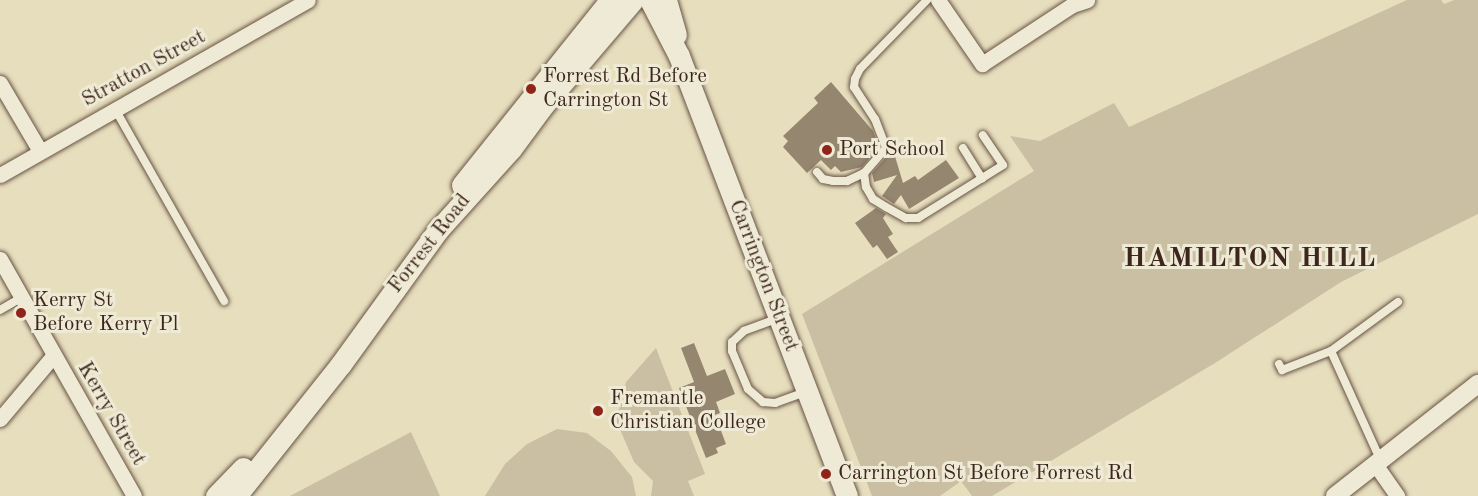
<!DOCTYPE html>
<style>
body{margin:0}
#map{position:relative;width:1478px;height:496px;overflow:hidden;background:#e7debe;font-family:"Old Standard TT",serif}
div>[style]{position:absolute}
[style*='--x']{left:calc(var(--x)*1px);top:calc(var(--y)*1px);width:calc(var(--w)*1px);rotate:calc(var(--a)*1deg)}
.green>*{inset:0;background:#cabfa2}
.building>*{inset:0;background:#958670}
.roads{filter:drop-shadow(0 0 2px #685444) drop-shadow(0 0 2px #685444)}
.service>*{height:8px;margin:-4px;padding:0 4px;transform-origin:4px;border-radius:4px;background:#efead5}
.minor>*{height:15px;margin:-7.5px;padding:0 7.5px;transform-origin:7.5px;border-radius:7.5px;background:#efead5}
.tertiary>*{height:18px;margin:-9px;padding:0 9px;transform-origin:9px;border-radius:9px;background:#efead5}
.secondary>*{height:21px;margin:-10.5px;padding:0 10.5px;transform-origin:10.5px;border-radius:10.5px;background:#efead5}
.dots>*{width:16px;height:16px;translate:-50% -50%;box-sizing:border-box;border:3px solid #efead5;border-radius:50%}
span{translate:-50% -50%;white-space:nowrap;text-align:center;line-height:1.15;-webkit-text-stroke:6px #efead5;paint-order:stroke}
.street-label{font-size:21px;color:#3d261c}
.poi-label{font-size:21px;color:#3d261c}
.left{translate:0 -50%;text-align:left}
.district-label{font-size:27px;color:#3d261c;font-weight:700;letter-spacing:1.5px}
</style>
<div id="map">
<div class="green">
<div style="clip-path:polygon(1407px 0,1441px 0,1444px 4px,1454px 0,1478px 0,1478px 214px,1341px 282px,1215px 363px,992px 496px,972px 496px,961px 481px,940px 496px,872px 496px,802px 314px,1034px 171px,1010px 136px,1040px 141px,1114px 103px,1129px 127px)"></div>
<div style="clip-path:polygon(656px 348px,705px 474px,688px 481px,694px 496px,651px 496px,653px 481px,634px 462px,616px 420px,626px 382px)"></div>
<div style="clip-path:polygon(557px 429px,587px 433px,611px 451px,632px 477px,636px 496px,485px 496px,505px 464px,527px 444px)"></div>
<div style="clip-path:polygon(411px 432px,440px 496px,290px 496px)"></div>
</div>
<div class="building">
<div style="clip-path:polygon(831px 82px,873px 131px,879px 147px,862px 167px,841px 172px,835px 166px,831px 170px,821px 160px,807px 173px,783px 147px,788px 141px,783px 136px,818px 103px,814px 98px)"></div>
<div style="clip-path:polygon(894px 153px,903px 183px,915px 176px,918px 180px,946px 160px,959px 178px,909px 209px,901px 195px,894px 204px,882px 196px,897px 175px,874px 182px,872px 173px,889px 154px)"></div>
<div style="clip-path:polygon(876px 208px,886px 214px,883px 218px,893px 234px,888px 237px,898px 252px,887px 259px,877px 245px,873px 248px,855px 223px)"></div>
<div style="clip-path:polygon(694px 343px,707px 376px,725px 369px,735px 394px,716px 402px,720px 413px,715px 415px,726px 444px,716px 448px,718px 453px,706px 458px,679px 388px,694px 382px,681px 348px)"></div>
</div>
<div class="roads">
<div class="service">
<div style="--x:927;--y:0;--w:96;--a:134.2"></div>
<div style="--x:860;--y:69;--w:11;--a:117"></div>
<div style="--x:855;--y:79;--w:8;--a:97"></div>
<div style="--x:854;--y:87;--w:38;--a:57"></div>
<div style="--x:875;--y:119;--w:31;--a:69"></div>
<div style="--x:886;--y:148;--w:33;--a:131"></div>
<div style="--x:864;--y:173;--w:14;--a:82"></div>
<div style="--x:866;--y:187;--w:14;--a:60"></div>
<div style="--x:873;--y:199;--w:15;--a:32"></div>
<div style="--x:886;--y:207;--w:23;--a:29"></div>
<div style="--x:906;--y:218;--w:12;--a:0"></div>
<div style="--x:918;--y:218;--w:100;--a:-31.9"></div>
<div style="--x:1003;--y:165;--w:36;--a:-124"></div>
<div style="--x:115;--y:109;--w:221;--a:60.4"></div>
<div style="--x:963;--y:148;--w:36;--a:58"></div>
<div style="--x:817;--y:172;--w:9;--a:49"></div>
<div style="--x:823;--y:179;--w:10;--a:11"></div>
<div style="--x:833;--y:181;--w:14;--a:0"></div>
<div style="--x:847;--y:181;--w:19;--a:-25"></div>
<div style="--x:0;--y:310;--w:24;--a:-30"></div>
<div style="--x:779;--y:318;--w:37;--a:160"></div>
<div style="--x:744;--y:331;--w:16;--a:137"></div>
<div style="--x:732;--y:342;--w:9;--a:90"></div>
<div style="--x:732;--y:351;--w:41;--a:67.2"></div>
<div style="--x:748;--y:389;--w:20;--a:41"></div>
<div style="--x:763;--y:402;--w:12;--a:5"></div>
<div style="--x:775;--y:403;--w:33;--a:-20"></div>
<div style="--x:1331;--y:351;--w:119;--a:65.6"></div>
<div style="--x:1279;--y:364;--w:7;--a:63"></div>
<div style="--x:1282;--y:370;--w:53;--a:-21.2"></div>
<div style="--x:1331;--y:351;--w:83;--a:-36.2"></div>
</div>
<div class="minor">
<div style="--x:938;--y:0;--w:78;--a:55.5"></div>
<div style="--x:982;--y:64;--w:108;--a:-33.2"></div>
<div style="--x:1072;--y:5;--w:16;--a:-18"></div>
<div style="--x:0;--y:83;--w:79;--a:59.5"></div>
<div style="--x:0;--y:175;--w:354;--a:-29.6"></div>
<div style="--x:0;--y:259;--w:272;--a:60.5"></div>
<div style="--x:0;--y:419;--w:82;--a:-49.9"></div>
<div style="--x:1375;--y:464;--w:39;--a:55"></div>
</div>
<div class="tertiary">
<div style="--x:1335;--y:496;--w:182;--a:-38.1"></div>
</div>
<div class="secondary">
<div style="--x:650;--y:0;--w:63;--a:62.6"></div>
<div style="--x:679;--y:56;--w:471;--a:69.1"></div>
<div style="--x:666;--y:0;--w:36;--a:74"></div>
<div style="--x:462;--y:185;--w:237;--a:-51.3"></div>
<div style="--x:216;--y:496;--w:39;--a:-46"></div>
<div style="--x:236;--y:496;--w:169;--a:-51.5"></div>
<div style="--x:341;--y:364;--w:165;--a:-54.1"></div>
<div style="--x:438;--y:230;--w:109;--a:-48"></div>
<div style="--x:511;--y:149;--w:52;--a:-53.6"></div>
<div style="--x:542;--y:107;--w:140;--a:-49.6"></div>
</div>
</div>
<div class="dots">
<div style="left:531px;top:89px;background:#8f2418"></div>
<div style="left:827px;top:150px;background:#8f2418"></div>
<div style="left:21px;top:313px;background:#8f2418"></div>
<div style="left:598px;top:411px;background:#8f2418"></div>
<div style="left:826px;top:474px;background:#8f2418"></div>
</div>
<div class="street-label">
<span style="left:144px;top:69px;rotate:-29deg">Stratton Street</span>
<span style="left:430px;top:244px;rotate:-52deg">Forrest Road</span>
<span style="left:763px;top:276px;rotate:69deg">Carrington Street</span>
<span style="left:111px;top:414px;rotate:60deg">Kerry Street</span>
</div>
<div class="poi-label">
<span class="left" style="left:543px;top:89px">Forrest Rd Before<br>Carrington St</span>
<span class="left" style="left:839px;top:150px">Port School</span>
<span class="left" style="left:33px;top:313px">Kerry St<br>Before Kerry Pl</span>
<span class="left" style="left:610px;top:411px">Fremantle<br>Christian College</span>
<span class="left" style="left:838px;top:474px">Carrington St Before Forrest Rd</span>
</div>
<div class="district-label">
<span style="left:1250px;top:259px">HAMILTON HILL</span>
</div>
</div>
